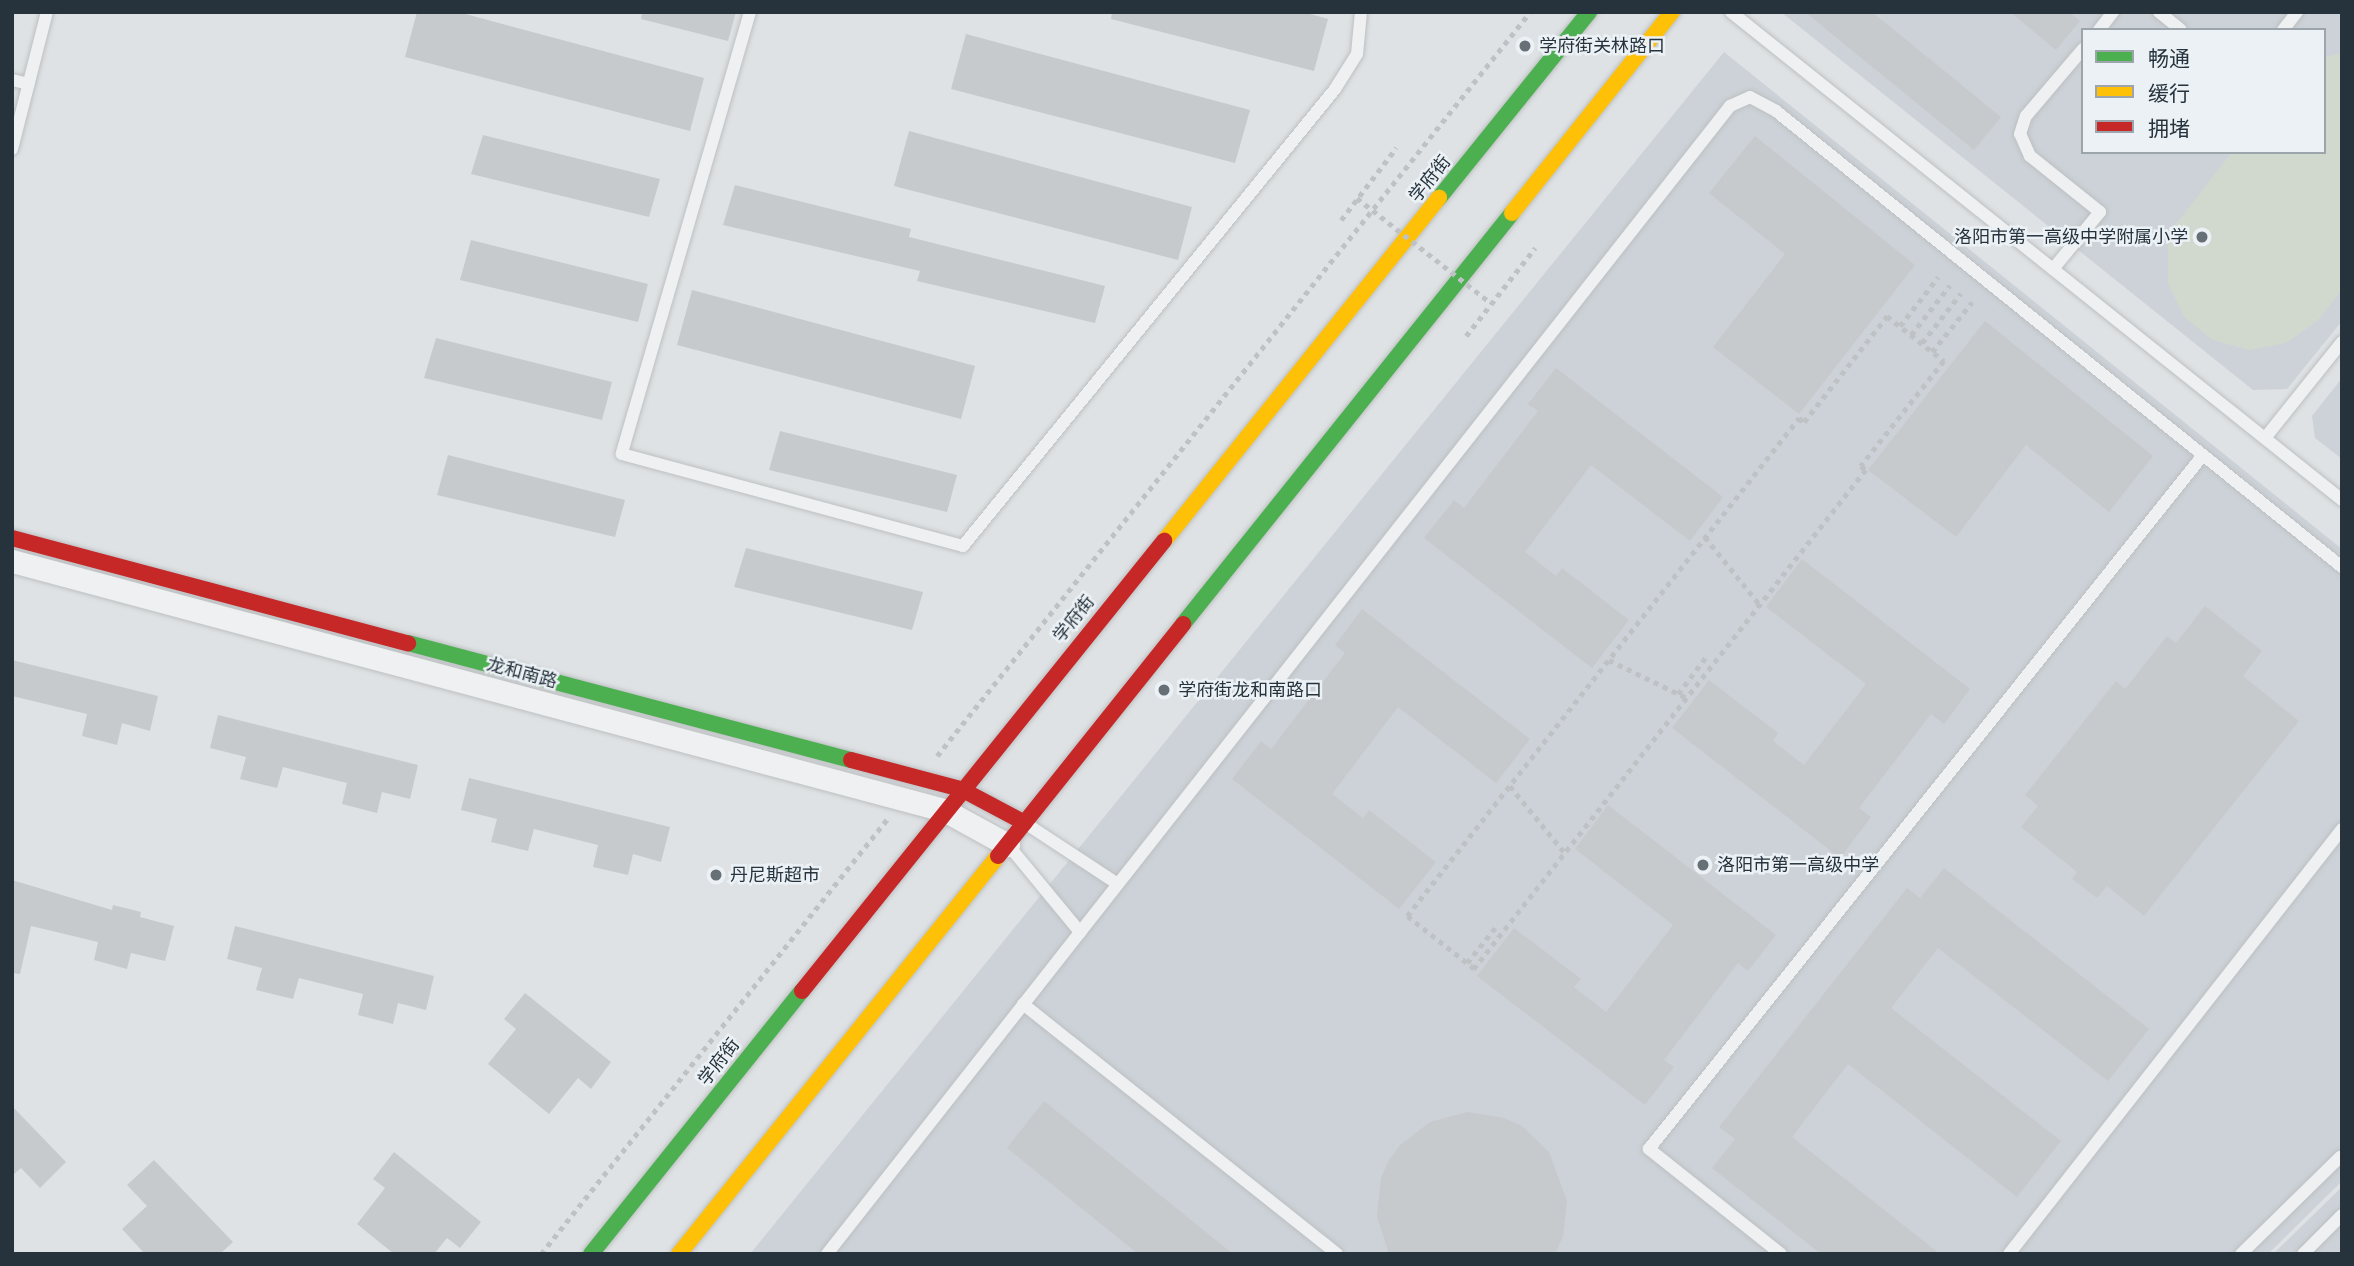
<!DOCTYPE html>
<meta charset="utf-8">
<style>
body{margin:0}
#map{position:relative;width:2354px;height:1266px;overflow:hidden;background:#dfe2e4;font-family:"PT Sans Narrow","Noto Sans SC",sans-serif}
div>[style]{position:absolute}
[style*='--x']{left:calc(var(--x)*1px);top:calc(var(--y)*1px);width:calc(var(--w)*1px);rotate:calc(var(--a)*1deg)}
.built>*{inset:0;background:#ccd2d8}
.green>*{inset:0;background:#d1d9cf}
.building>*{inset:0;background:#c7cacc}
.path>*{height:4.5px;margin-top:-2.25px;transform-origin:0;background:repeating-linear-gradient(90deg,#bec2c4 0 5px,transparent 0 10px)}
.roads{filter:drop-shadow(0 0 2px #bdc0c2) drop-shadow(0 0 2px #bdc0c2)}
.lane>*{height:12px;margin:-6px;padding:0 6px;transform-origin:6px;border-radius:6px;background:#eef0f1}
.street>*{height:23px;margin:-11.5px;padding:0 11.5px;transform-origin:11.5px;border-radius:11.5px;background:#eef0f1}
.fast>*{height:16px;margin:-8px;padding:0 8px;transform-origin:8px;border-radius:8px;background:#4caf50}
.slow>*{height:16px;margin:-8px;padding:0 8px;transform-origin:8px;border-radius:8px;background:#ffc107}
.jam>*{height:16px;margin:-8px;padding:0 8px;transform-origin:8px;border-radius:8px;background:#c62828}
.path-bridge>*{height:4.5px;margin-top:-2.25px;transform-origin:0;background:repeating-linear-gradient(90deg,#bec2c4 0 5px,transparent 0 10px)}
.dots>*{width:19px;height:19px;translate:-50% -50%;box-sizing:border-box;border:4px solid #ebf1f5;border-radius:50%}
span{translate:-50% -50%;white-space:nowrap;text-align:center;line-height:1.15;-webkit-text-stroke:5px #ebf1f5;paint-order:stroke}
.poi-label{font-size:18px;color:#26333d}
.left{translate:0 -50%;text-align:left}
.right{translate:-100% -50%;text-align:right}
.street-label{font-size:18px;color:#26333d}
.frame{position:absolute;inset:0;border:14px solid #26333d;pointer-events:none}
.legend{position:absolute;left:2081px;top:28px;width:245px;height:126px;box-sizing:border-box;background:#ebf1f5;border:2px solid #9ca5ab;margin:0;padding:9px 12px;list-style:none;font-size:21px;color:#26333d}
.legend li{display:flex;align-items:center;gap:14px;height:35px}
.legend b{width:35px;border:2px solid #9ca5ab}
</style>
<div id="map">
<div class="built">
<div style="clip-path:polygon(evenodd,1781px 12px,2342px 12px,2342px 321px,2287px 389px,2253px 390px,1781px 12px,2083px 30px,2324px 30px,2324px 152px,2083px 152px,2083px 30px)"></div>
<div style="clip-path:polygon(1724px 52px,2342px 549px,2342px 1181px,2268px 1254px,750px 1254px)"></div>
<div style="clip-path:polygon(2342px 378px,2342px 459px,2315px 438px,2312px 416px)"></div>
<div style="clip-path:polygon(2342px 1187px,2342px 1254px,2273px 1254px)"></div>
</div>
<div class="green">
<div style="clip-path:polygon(2342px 53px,2342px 290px,2317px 321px,2286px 343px,2249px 350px,2213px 340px,2184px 317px,2168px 283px,2168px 246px,2173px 228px,2232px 152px,2324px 152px,2324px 57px)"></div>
</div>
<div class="building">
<div style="clip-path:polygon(417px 12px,458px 12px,704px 78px,690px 131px,405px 57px)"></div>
<div style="clip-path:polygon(642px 12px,736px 12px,728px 41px,641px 19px)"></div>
<div style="clip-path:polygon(1112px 12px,1303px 12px,1328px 19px,1314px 71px,1111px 19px)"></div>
<div style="clip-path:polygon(1805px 12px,1872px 12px,2001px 117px,1974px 150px)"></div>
<div style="clip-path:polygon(2010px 12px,2069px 12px,2080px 21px,2056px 50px)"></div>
<div style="clip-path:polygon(966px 34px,1250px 110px,1235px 163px,951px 89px)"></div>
<div style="clip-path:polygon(909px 131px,1192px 207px,1178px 260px,894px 186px)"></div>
<div style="clip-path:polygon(483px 135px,660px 179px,649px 217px,471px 174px)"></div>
<div style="clip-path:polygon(1755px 136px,1915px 265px,1799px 414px,1713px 347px,1785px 254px,1709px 193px)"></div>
<div style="clip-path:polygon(735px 185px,911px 229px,909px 237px,1105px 286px,1095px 323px,917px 281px,920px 271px,723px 225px)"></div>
<div style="clip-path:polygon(471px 240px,648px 284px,638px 322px,460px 280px)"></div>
<div style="clip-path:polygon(692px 290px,975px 366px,961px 419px,677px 345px)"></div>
<div style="clip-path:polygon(1985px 321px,2153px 456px,2109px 512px,2026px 445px,1956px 537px,1868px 470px)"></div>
<div style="clip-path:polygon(436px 338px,612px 382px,602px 420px,424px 378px)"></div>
<div style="clip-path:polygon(1556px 368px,1723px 497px,1690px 541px,1591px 465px,1525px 552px,1556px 576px,1562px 568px,1629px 620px,1592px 668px,1424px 538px,1454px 500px,1464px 508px,1538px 411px,1528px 404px)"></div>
<div style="clip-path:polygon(780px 431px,957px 475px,947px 512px,769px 470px)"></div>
<div style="clip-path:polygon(448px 455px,625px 500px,615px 537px,437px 495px)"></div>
<div style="clip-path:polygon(746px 548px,923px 592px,912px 630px,734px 587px)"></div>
<div style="clip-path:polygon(1802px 559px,1970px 689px,1944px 724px,1931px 714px,1859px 808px,1871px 817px,1840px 858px,1672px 728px,1709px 680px,1778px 733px,1773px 741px,1804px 765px,1866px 684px,1766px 607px)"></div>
<div style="clip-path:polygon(2205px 606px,2262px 651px,2243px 676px,2299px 721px,2144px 916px,2107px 886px,2097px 898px,2072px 879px,2077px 872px,2021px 827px,2038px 806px,2025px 795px,2116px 681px,2125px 689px,2167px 636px,2176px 643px)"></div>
<div style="clip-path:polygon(1362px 609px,1530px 739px,1496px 783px,1398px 707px,1332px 794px,1363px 818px,1369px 810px,1436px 862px,1399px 909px,1232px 779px,1261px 741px,1271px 749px,1345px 653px,1335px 645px)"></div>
<div style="clip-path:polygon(12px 660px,158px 696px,150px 731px,122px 723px,117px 745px,82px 736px,87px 714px,12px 696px)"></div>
<div style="clip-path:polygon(218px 715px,418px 765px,410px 799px,382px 792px,377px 813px,342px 804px,347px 783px,283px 767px,277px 788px,240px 779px,246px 757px,210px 748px)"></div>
<div style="clip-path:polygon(469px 778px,670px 827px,661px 862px,633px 854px,628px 875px,593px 867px,598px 845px,534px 829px,528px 851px,491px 842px,497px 819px,461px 810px)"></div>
<div style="clip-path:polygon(1608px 805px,1776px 935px,1748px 971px,1738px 963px,1664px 1060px,1674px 1067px,1645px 1105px,1477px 976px,1514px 928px,1581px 979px,1574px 987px,1606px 1012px,1673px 925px,1575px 849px)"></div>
<div style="clip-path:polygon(1944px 868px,2149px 1029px,2108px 1081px,1938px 948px,1891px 1008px,2061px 1141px,2017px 1197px,1848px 1064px,1792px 1137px,1940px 1254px,1821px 1254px,1712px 1168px,1735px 1139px,1719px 1127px,1907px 888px,1920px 898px)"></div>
<div style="clip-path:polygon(12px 880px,112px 910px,113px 905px,141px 912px,140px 917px,174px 926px,165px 961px,131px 953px,127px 969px,94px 960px,98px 942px,31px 926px,20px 974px,12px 973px)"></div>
<div style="clip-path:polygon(235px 926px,434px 976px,426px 1010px,398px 1003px,393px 1024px,358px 1015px,363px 994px,299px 978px,293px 999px,256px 990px,262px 968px,227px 959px)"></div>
<div style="clip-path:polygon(525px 993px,611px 1062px,591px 1089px,578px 1078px,549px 1114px,488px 1064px,516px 1029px,504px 1019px)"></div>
<div style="clip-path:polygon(1044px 1101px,1233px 1254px,1138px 1254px,1007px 1148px)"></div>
<div style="clip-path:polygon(12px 1106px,66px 1162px,40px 1188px,21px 1168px,12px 1176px)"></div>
<div style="clip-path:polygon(1467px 1112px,1504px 1118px,1522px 1126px,1549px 1152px,1567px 1201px,1563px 1236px,1555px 1254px,1389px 1254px,1377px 1216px,1381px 1178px,1389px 1160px,1400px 1145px,1430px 1122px)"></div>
<div style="clip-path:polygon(394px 1152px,481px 1222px,460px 1248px,447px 1238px,434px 1254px,394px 1254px,357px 1224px,385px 1188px,373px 1179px)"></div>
<div style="clip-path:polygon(154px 1160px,233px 1242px,220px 1254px,145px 1254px,122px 1229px,147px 1206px,127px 1185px)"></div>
</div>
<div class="path">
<div style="--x:1341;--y:220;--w:91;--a:-52.6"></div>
<div style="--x:1887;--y:316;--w:73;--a:38.3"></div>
<div style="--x:1944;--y:361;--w:134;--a:128.3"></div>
<div style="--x:1861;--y:466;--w:6;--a:39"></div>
<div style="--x:1866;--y:470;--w:635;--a:128.15"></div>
<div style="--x:1474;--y:969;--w:85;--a:-141.7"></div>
<div style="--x:1407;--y:916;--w:634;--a:-51.79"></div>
<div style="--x:1799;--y:418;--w:6;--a:39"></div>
<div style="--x:1804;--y:422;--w:135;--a:-51.9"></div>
<div style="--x:1900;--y:326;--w:62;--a:-52.2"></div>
<div style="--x:1911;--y:335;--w:63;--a:-52"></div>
<div style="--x:1466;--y:336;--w:112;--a:-51.9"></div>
<div style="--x:1922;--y:343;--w:63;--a:-52"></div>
<div style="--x:1932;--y:352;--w:64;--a:-51.3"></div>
<div style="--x:1705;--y:537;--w:87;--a:51"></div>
<div style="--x:1609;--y:660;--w:87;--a:26"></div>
<div style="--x:1678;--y:694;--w:50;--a:-53.1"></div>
<div style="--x:937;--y:756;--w:951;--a:-51.44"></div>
<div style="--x:1510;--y:786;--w:87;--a:50.6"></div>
<div style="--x:1467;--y:963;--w:45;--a:-51.3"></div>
<div style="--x:541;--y:1254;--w:557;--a:-51.48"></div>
</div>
<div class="roads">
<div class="lane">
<div style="--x:750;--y:12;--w:460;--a:106.2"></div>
<div style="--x:622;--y:454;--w:353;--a:15.1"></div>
<div style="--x:963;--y:546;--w:589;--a:-50.85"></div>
<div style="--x:1335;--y:89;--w:41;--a:-57.8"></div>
<div style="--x:1357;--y:54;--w:42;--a:-84.6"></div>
<div style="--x:1731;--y:12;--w:782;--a:38.61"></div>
<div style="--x:2159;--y:12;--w:28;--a:39"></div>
<div style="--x:2099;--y:30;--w:23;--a:-52"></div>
<div style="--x:2283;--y:30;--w:23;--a:-52"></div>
<div style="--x:12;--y:80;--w:17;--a:13"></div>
<div style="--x:12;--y:149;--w:141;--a:-75.7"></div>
<div style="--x:2053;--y:269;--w:74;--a:-50.5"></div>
<div style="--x:2100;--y:212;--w:90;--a:-141.3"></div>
<div style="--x:2030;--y:156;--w:24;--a:-114"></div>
<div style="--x:2020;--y:134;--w:19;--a:-72"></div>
<div style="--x:2026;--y:116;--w:88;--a:-49.6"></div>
<div style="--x:2265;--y:438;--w:123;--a:-51.3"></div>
<div style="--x:1025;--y:823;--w:111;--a:33.3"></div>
<div style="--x:1009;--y:846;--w:112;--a:50.5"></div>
<div style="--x:1023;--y:1004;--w:401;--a:38.5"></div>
<div style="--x:827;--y:1254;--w:1461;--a:-51.81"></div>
<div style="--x:1730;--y:106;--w:22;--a:-24"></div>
<div style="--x:1750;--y:97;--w:30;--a:28"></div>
<div style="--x:1776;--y:111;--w:727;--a:38.86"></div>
<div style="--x:1781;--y:1254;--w:169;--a:-141.5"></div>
<div style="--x:1649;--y:1149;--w:888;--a:-51.4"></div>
<div style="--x:2009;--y:1254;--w:540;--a:-51.92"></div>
<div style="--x:2241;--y:1254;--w:139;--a:-44.4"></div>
<div style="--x:2303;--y:1254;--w:55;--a:-45"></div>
</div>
<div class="street">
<div style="--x:12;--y:561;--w:965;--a:14.96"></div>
<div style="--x:944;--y:810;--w:73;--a:28.7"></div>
</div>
<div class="fast">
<div style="--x:1439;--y:198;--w:239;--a:-51.1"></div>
<div style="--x:1183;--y:624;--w:526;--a:-51.32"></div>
<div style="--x:408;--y:643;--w:458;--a:14.8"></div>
<div style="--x:591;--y:1254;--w:337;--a:-51.3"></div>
</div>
<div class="slow">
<div style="--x:1512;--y:213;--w:257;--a:-51.5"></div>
<div style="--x:1164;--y:541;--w:440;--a:-51.3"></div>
<div style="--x:679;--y:1254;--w:510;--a:-51.29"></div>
</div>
<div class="jam">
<div style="--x:12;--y:538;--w:410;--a:14.9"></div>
<div style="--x:851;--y:760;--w:114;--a:14.8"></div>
<div style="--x:961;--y:789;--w:72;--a:28"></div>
<div style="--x:998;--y:856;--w:297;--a:-51.4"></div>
<div style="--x:802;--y:991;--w:578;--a:-51.19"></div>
</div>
</div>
<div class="path-bridge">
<div style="--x:1357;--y:198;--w:170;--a:38.1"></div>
</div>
<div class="dots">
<div style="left:1525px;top:46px;background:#677077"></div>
<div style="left:2202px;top:237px;background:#677077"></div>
<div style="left:1164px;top:690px;background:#677077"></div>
<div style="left:1703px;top:865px;background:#677077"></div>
<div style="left:716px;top:875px;background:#677077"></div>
</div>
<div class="poi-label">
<span class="left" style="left:1539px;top:46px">学府街关林路口</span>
<span class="right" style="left:2188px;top:237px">洛阳市第一高级中学附属小学</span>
<span class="left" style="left:1178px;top:690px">学府街龙和南路口</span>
<span class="left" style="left:1717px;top:865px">洛阳市第一高级中学</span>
<span class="left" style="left:730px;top:875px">丹尼斯超市</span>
</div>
<div class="street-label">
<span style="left:1430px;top:179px;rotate:-51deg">学府街</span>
<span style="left:1074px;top:619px;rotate:-51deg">学府街</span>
<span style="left:522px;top:673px;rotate:15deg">龙和南路</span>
<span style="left:719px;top:1062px;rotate:-52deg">学府街</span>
</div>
<div class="frame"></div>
<ul class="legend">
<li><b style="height:9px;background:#4caf50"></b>畅通</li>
<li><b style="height:9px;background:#ffc107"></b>缓行</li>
<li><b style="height:9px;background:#c62828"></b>拥堵</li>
</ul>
</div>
